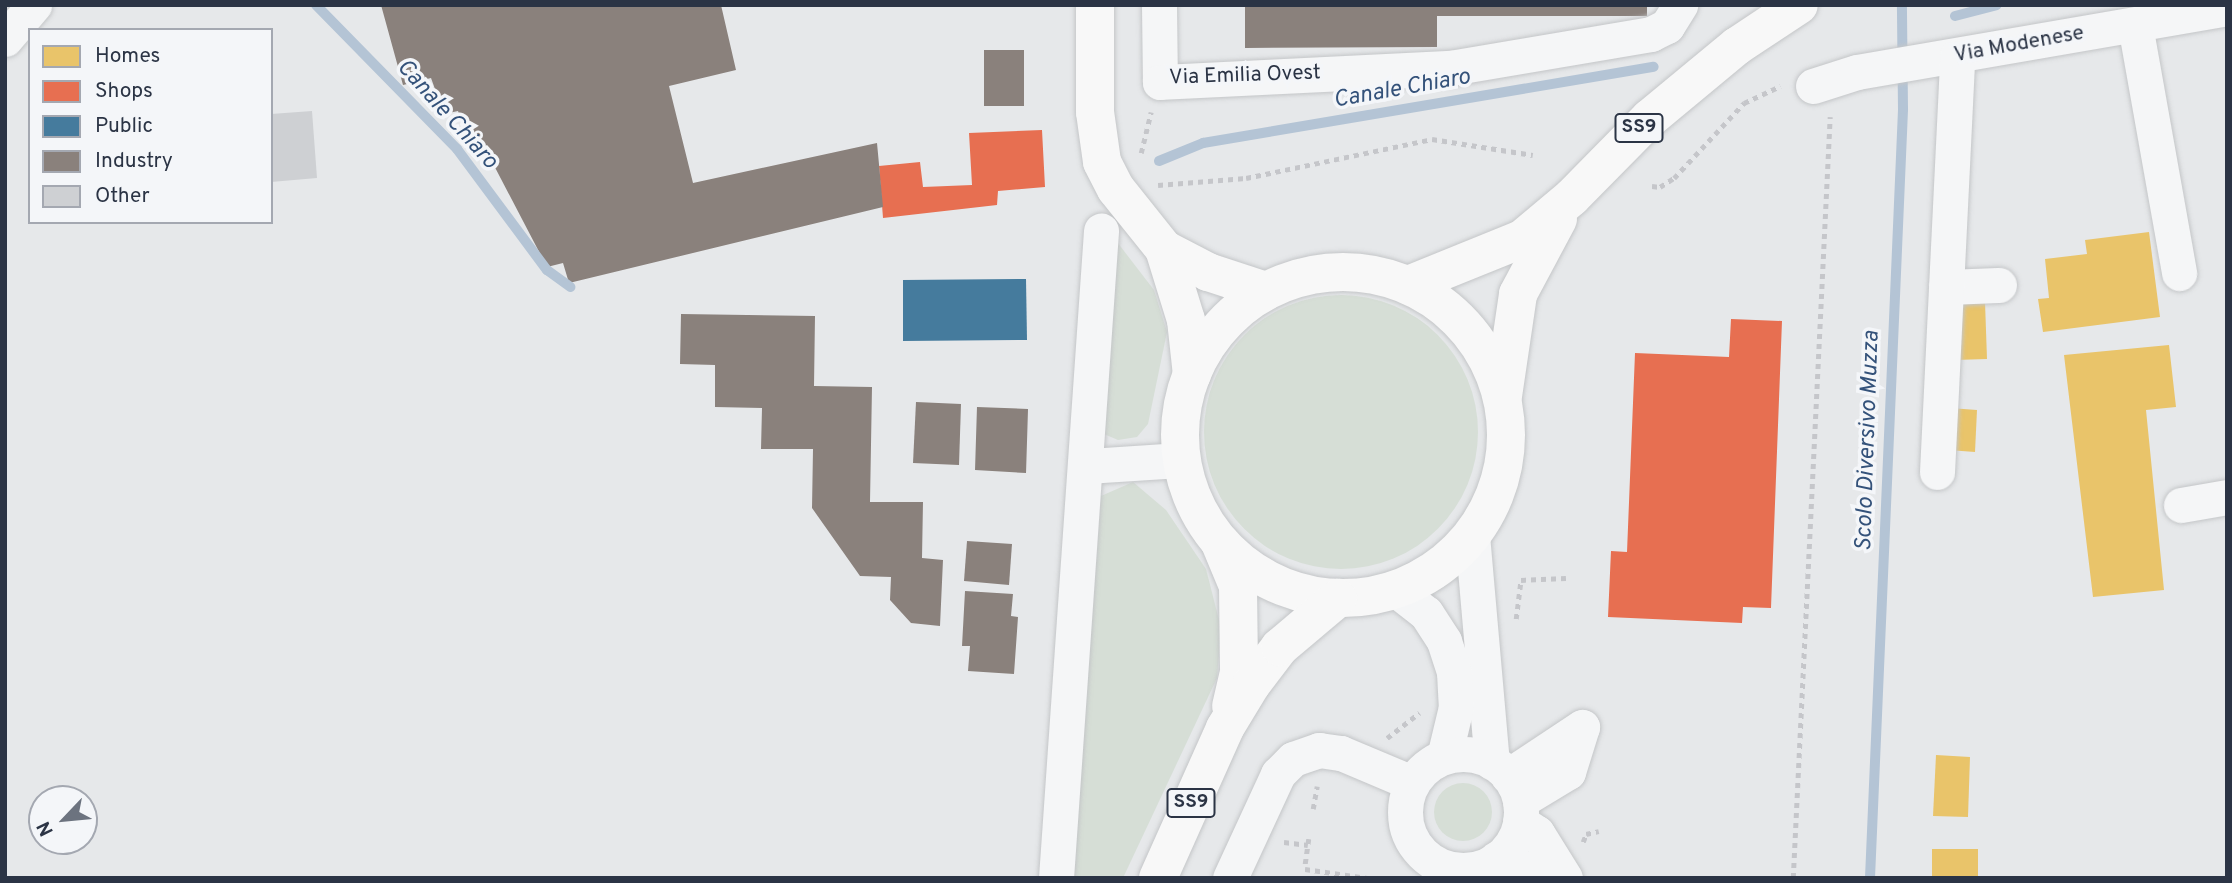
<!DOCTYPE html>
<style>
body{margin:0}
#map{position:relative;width:2232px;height:883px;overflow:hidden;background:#e6e8ea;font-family:Overpass,sans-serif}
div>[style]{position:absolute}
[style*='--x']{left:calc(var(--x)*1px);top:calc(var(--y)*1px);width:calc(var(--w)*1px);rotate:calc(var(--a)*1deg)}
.green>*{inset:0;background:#d6ded6}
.round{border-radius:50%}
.homes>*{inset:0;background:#e9c46a}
.shops>*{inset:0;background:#e76f51}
.public>*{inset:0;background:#457b9d}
.industry>*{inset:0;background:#8a817c}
.stream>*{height:10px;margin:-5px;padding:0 5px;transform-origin:5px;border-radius:5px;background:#b4c4d5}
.building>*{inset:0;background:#ced0d3}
.path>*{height:4.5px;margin-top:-2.25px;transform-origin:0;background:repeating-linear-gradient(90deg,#c5c6ca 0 5px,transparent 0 10px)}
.roads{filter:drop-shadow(0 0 2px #c4c6c8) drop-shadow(0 0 2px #c4c6c8)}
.minor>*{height:35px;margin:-17.5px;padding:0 17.5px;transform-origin:17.5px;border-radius:17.5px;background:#f5f6f7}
.minor>.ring{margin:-17.5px;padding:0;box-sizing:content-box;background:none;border:35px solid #f5f6f7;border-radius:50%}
.major>*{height:38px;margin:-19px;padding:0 19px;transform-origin:19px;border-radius:19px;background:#f8f8f8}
.major>.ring{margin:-19px;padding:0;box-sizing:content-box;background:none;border:38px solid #f8f8f8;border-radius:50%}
span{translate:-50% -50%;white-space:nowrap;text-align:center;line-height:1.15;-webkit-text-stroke:7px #f4f6f9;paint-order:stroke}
.shield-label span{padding:2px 5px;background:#f4f6f9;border:2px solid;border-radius:5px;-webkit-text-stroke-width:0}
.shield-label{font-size:19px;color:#2b3445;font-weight:700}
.street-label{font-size:21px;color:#2b3445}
.water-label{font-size:23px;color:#34527a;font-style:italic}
.frame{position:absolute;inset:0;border:7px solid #2b3445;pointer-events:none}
.legend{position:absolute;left:28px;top:28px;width:245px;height:196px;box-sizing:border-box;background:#f4f6f9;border:2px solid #a4a8b1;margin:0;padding:9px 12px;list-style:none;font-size:21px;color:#2b3445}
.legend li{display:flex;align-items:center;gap:14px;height:35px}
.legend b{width:35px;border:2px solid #a4a8b1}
.north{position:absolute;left:28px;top:785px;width:70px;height:70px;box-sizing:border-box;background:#f4f6f9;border:2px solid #a4a8b1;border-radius:50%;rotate:244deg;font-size:19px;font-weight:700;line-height:28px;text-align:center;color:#2b3445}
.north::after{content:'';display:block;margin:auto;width:24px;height:32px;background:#6c737f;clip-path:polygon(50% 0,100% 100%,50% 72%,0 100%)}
</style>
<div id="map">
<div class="green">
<div style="clip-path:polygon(1114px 238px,1154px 290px,1167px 332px,1148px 424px,1137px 437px,1118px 440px,1104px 434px)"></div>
<div class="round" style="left:1204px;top:295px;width:274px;height:274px"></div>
<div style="clip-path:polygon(1133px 482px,1166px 510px,1206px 569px,1221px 628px,1217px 678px,1123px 878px,1073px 878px,1101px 496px)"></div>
<div class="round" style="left:1434px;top:783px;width:58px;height:58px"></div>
</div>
<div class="homes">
<div style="clip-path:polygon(2149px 232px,2160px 317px,2043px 332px,2038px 299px,2049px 298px,2045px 259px,2087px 254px,2085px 240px)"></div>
<div style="clip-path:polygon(1985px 302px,1987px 359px,1955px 360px,1953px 304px)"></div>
<div style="clip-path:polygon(2169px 345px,2176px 407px,2146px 410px,2164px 590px,2093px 597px,2064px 355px)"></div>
<div style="clip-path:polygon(1950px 408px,1977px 410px,1975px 452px,1948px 450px)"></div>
<div style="clip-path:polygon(1936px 755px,1970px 757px,1968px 817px,1933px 816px)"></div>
<div style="clip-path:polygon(1932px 849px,1978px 849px,1978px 878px,1932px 878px)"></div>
</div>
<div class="shops">
<div style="clip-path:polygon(1042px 130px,1045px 187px,998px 191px,997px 205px,883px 218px,879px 166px,920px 162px,923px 187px,972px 185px,969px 133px)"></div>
<div style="clip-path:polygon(1731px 319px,1782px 321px,1771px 608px,1743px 607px,1742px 623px,1608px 617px,1611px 551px,1627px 552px,1635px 353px,1729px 357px)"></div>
</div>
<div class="public">
<div style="clip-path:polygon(1026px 279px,1027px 340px,903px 341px,903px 280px)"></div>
</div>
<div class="industry">
<div style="clip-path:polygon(381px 5px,721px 5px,736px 70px,669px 86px,693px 183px,877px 143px,883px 207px,569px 283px,563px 263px,547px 267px,488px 154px,476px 158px,458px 111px,444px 114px,431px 78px,403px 85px)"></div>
<div style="clip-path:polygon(1245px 5px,1647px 5px,1647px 16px,1437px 16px,1437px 47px,1245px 48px)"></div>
<div style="clip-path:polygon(984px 50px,1024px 50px,1024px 106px,984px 106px)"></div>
<div style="clip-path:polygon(681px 314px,815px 316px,814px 386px,872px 387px,870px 502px,923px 502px,922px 558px,943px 560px,940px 626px,911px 623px,890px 600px,891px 577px,860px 576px,812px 508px,813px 449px,761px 449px,762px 408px,715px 407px,715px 365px,680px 364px)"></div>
<div style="clip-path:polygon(916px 402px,961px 404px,959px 465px,913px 463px)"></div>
<div style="clip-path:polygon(977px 407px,1028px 409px,1026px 473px,975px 470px)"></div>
<div style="clip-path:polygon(967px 541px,1012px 544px,1009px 585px,964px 581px)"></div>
<div style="clip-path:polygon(965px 591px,1013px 594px,1011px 616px,1018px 617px,1014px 674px,968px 671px,970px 646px,962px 646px)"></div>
</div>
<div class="stream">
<div style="--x:316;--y:5;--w:202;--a:45.6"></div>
<div style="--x:457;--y:149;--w:151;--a:53.4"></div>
<div style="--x:547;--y:270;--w:29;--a:36"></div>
<div style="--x:1955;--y:16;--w:43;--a:-14.7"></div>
<div style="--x:1159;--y:161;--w:48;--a:-22.2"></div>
<div style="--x:1203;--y:143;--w:457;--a:-9.6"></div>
<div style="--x:1870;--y:878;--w:770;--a:-87.54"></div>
<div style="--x:1903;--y:109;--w:104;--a:-90.6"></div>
</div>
<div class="building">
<div style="clip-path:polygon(312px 111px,317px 178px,271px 182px,271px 114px)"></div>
</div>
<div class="path">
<div style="--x:1141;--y:153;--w:42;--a:-76.3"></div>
<div style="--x:1158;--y:185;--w:88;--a:-4.5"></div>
<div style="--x:1246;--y:178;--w:190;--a:-11.8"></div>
<div style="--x:1432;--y:139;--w:102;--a:9"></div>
<div style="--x:1652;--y:186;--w:8;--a:7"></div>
<div style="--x:1660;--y:187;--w:17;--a:-33"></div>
<div style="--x:1674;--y:178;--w:103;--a:-47"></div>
<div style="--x:1744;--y:103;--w:40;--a:-25"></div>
<div style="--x:1516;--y:619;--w:39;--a:-83"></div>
<div style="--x:1521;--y:580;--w:45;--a:-2.5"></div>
<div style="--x:1387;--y:738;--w:41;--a:-38"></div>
<div style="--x:1313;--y:809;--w:23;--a:-80"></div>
<div style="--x:1309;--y:839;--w:30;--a:98"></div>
<div style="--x:1305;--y:869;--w:63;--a:8.3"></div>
<div style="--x:1284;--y:842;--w:24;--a:7"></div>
<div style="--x:1583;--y:842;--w:9;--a:-69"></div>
<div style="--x:1586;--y:834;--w:13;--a:-13"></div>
<div style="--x:1793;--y:878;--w:762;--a:-87.22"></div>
</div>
<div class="roads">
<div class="minor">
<div style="--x:1159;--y:5;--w:77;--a:89.3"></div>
<div style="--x:1160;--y:82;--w:290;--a:-2.8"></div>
<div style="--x:1450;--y:68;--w:204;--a:-9.6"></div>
<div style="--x:1651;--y:34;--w:18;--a:-27"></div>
<div style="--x:1667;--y:26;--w:25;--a:-58"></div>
<div style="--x:2135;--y:25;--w:252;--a:79.9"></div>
<div style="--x:5;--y:39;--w:45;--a:-49.5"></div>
<div style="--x:1813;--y:86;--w:46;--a:-17.7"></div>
<div style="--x:1857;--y:72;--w:375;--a:-9.8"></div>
<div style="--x:1946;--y:287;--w:53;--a:-2.2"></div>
<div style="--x:1088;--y:466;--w:94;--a:-3.7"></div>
<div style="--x:1937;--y:472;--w:416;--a:-87.2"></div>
<div style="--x:2181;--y:505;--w:47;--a:-9.9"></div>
<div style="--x:1472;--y:535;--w:228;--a:85"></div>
<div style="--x:1395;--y:589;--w:39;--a:38"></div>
<div style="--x:1426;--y:613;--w:33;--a:57"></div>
<div style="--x:1444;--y:641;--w:33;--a:72"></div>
<div style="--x:1454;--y:672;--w:35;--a:87"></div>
<div style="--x:1456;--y:707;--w:51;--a:103.5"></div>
<div class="ring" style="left:1405px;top:754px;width:81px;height:81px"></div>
<div style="--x:1508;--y:776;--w:89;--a:-33.5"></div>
<div style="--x:1520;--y:801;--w:56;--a:-31.1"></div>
<div style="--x:1568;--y:772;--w:47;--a:-72.7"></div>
<div style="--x:1520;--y:822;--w:20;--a:33"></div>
<div style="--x:1537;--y:833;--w:53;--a:58.1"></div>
<div style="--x:1496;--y:859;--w:60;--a:18.4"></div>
<div style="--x:1056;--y:878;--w:649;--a:-86.02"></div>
<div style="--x:1230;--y:878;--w:115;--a:-65.2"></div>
<div style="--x:1278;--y:774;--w:21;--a:-45"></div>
<div style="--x:1293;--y:759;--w:28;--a:-19"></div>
<div style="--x:1319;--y:750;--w:22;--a:8"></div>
<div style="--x:1341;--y:753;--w:77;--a:22.9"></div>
</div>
<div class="major">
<div style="--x:1095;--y:5;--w:107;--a:90"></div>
<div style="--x:1095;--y:112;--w:50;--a:82"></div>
<div style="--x:1102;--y:162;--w:30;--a:63"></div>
<div style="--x:1116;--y:189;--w:77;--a:51.3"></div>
<div style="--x:1164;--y:249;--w:74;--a:72.8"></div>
<div style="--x:1186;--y:320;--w:55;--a:83.8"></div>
<div style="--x:1164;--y:249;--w:50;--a:27.6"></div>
<div style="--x:1208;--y:272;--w:61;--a:18.1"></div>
<div class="ring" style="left:1180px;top:272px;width:288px;height:288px"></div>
<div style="--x:1408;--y:285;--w:123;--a:-22"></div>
<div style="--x:1522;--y:239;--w:65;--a:-40"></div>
<div style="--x:1572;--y:197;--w:111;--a:-45.4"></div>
<div style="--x:1650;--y:118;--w:113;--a:-39.6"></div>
<div style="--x:1737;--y:46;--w:74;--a:-33.5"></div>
<div style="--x:1503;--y:396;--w:103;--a:-81.6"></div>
<div style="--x:1518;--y:294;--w:85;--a:-61.9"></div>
<div style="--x:1220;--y:543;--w:47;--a:67.3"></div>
<div style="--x:1238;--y:586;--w:86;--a:89.3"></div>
<div style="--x:1239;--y:672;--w:35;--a:103"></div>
<div style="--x:1158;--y:878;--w:164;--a:-65.9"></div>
<div style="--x:1225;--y:728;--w:50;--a:-58.8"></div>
<div style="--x:1251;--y:685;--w:48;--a:-52.7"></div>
<div style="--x:1280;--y:647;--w:76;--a:-40.2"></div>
</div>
</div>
<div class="shield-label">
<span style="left:1639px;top:128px">SS9</span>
<span style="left:1191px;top:803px">SS9</span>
</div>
<div class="street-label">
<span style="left:2019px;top:45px;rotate:-10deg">Via Modenese</span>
<span style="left:1245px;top:76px;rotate:-2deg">Via Emilia Ovest</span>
</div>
<div class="water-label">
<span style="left:1402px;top:90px;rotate:-10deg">Canale Chiaro</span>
<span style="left:446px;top:115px;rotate:48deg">Canale Chiaro</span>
<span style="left:1869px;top:441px;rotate:-88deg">Scolo Diversivo Muzza</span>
</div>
<div class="frame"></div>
<ul class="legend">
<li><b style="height:19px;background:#e9c46a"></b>Homes</li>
<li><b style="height:19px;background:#e76f51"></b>Shops</li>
<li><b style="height:19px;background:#457b9d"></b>Public</li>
<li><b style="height:19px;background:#8a817c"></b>Industry</li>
<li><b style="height:19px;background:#ced0d3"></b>Other</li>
</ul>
<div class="north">N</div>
</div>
